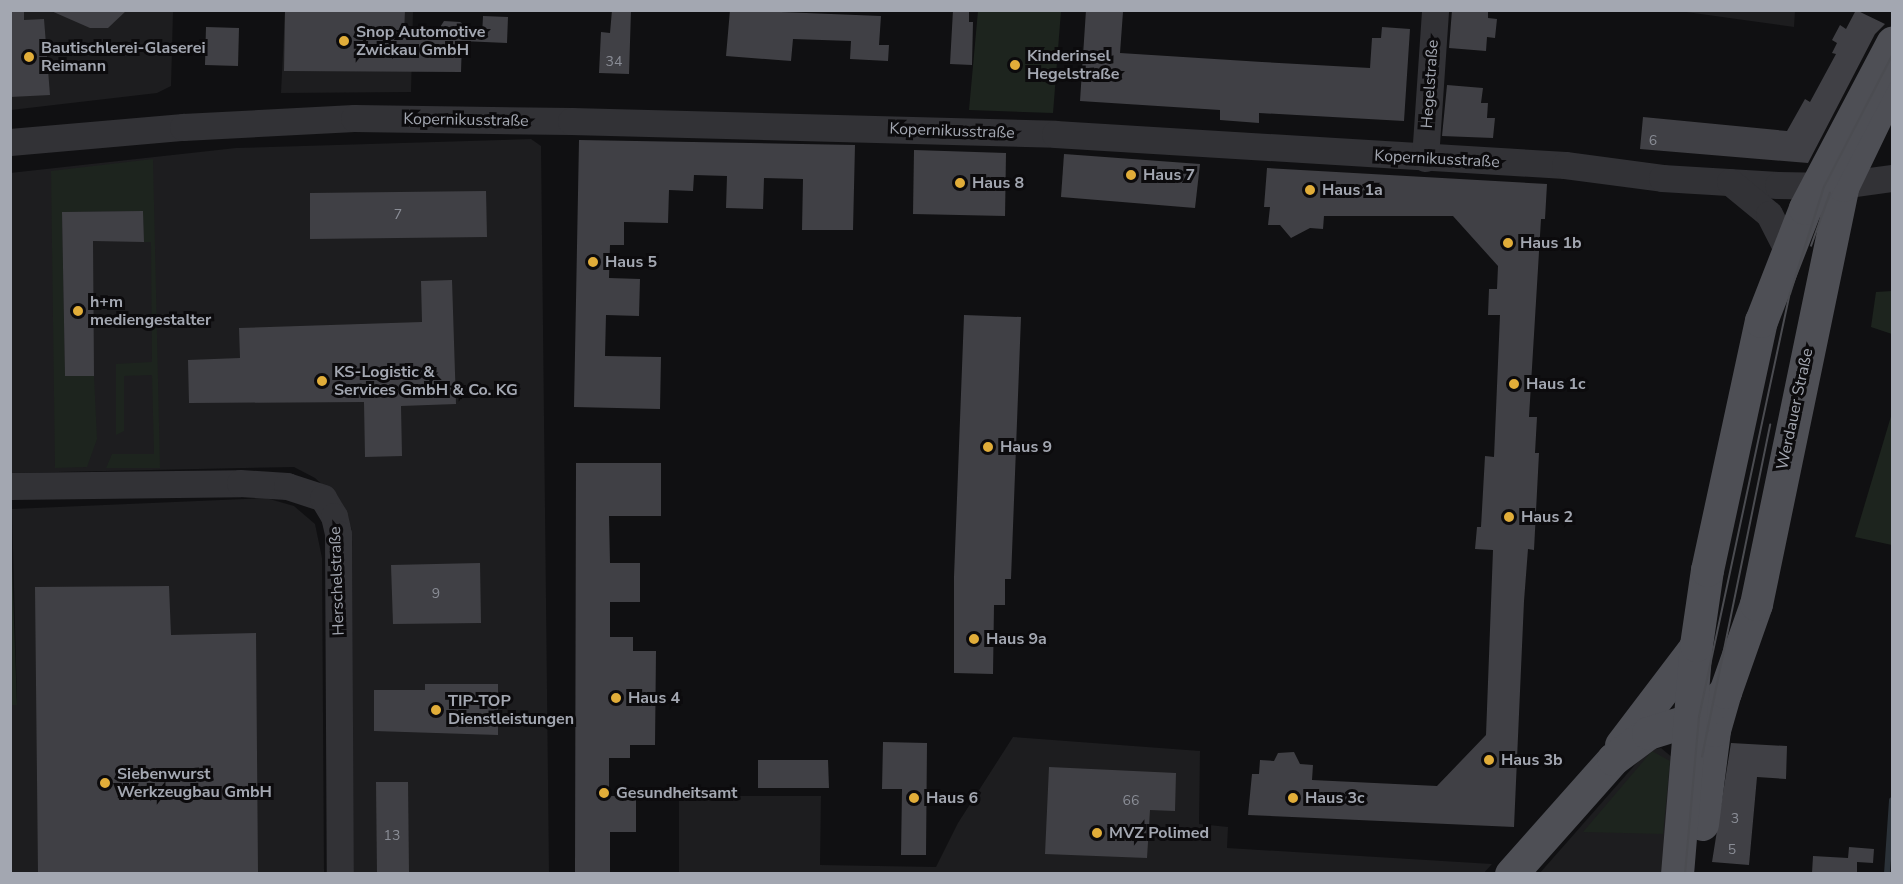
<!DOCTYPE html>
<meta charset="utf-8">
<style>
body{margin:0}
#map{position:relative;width:1903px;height:884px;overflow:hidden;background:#101012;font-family:"Nunito Sans",sans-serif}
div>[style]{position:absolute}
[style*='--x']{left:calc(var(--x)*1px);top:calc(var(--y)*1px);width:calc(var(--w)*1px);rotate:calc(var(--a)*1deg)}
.built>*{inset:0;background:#1d1d1f}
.green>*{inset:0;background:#1d241e}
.stream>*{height:6px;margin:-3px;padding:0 3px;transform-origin:3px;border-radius:3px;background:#2b3239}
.building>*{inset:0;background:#404045}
.minor>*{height:27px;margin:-13.5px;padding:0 13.5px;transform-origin:13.5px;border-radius:13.5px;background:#323236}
.major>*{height:33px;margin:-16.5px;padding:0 16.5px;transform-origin:16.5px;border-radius:16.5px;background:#4e4f55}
.tram>*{height:1.5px;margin:-0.75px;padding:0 0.75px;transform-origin:0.75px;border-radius:0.75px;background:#4b4c51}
.dots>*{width:16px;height:16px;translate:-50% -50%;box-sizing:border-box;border:3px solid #0c0b0d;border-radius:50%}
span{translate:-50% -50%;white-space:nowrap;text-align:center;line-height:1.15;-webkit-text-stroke:6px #0c0b0d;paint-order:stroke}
.number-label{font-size:14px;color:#8a8d96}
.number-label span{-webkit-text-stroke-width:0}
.poi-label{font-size:16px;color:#a3a7b1;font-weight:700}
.left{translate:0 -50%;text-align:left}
.street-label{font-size:16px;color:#a3a7b1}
.frame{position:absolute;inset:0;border:12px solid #a3a7b1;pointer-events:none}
</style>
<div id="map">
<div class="built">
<div style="clip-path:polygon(10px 11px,173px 11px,171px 86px,157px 93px,11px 110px)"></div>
<div style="clip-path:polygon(285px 11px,413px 11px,411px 92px,281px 93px)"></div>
<div style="clip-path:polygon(1679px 11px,1795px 11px,1794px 27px)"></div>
<div style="clip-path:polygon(531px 139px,541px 146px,549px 873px,353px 873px,352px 530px,341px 502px,315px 478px,294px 467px,11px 473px,10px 173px,236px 148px)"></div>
<div style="clip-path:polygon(266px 498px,294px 506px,315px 524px,322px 558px,324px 873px,11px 873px,10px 705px,17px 704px,12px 509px)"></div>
<div style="clip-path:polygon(1013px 737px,1200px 751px,1199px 824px,1228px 827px,1227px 848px,1492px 864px,1483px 874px,679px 874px,679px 796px,821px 796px,820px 865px,936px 867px,958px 823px)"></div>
<div style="clip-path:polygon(1661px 748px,1673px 758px,1663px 873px,1539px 874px,1648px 750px)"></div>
</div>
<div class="green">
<div style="clip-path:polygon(978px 11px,1061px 11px,1053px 113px,969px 110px)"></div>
<div style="clip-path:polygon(153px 159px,160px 468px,106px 468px,112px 454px,154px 454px,152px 375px,124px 376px,124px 431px,116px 435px,116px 364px,152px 362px,151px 242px,144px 242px,143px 211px,62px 212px,65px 376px,94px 376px,97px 439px,87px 467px,55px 468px,51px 171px)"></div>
<div style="clip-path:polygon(1892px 291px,1892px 334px,1871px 327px,1876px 292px)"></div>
<div style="clip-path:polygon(1892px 413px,1892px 545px,1855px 537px)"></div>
<div style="clip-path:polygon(10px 509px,17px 705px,10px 705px)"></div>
<div style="clip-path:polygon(1652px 751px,1670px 761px,1663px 834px,1583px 832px)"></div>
</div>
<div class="stream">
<div style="--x:1887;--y:874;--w:74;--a:-86.1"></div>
</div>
<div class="building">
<div style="clip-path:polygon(10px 10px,24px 10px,24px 20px,44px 19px,50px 95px,10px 97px)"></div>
<div style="clip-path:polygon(49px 10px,127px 10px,108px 28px,90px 28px)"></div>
<div style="clip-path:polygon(285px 10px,405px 10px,404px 35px,435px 35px,444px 21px,460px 22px,482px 36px,483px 16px,508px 17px,507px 43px,462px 41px,461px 72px,284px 71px)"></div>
<div style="clip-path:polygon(612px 10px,631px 10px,629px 74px,599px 73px,601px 32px,610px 33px)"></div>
<div style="clip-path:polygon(730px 10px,881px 16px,879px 45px,889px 45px,888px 61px,850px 59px,851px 41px,793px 39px,791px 61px,726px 56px)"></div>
<div style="clip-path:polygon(953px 10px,969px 10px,969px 22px,973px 22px,972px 65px,950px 64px)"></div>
<div style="clip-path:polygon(1086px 10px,1123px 12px,1120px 53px,1262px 62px,1370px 68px,1372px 38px,1381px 38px,1382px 27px,1410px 29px,1404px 121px,1259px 113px,1259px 123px,1220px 120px,1220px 110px,1080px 101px)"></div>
<div style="clip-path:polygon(1452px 10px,1488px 11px,1488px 18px,1497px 19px,1495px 38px,1487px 37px,1486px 51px,1449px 48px)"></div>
<div style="clip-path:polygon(1856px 10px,1885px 24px,1875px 34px,1808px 163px,1640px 149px,1643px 117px,1787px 131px,1805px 99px,1810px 102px,1836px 54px,1832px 53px,1837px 43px,1832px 40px,1840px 25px,1846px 29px)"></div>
<div style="clip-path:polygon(206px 27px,239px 28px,238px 66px,205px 65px)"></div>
<div style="clip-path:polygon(1447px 85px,1483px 88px,1481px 103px,1488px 103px,1487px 118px,1495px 118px,1493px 138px,1442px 136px)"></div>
<div style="clip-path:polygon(579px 140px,855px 145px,853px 230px,802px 230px,803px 179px,764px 178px,763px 209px,726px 208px,727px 176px,694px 175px,693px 191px,669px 190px,668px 223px,624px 222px,624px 245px,610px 245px,609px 278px,640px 279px,639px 316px,606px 315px,605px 356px,661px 357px,660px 409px,574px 407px)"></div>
<div style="clip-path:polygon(914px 150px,1006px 153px,1005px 216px,913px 214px)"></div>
<div style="clip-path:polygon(1064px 154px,1200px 164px,1195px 208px,1061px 197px)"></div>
<div style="clip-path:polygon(1267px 168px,1547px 184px,1545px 219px,1541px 219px,1529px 417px,1537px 417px,1535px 453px,1539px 453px,1534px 550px,1528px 549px,1524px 601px,1514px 827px,1248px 815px,1252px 774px,1259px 774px,1260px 760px,1274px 761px,1278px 753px,1294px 752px,1300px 764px,1313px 765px,1312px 780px,1437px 786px,1486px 735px,1493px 550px,1475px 549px,1477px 527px,1481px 527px,1485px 456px,1494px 457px,1500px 315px,1488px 315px,1489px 289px,1497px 289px,1498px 266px,1453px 216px,1324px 216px,1323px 229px,1310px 228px,1291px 238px,1280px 225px,1268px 225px,1270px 207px,1264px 207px)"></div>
<div style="clip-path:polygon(486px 191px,487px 237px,310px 239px,310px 193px)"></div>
<div style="clip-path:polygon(143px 211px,144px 242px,93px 241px,94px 376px,65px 376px,62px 212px)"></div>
<div style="clip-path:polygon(452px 280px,456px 404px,401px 406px,402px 456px,365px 457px,364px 402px,189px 403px,188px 360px,240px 358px,239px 328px,422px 322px,421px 281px)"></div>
<div style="clip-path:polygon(964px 315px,1021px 317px,1011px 579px,1005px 579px,1005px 605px,994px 605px,993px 674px,954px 673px,954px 577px)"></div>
<div style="clip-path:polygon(576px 463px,661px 463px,661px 516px,609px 516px,610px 563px,640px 563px,640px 602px,610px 602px,610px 637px,633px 637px,633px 651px,656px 651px,655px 745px,630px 745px,630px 758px,609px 758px,609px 796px,636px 796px,636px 832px,610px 832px,610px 873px,575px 873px)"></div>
<div style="clip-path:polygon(480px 563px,481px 623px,393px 624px,391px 565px)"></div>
<div style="clip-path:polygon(169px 586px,171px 635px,256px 633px,258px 873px,38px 873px,35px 587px)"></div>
<div style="clip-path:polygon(425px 684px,498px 684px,498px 735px,374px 731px,374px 690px,425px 690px)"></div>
<div style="clip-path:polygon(883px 742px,927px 743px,926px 855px,901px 855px,902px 789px,882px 789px)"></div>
<div style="clip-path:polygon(1731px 743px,1787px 746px,1786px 779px,1757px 777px,1749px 865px,1712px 862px)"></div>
<div style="clip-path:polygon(758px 760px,828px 760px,829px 788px,758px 788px)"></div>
<div style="clip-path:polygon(1049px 767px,1176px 773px,1175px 811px,1150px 810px,1147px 858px,1045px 854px)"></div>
<div style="clip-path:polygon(376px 782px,408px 782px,409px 873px,377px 873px)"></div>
<div style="clip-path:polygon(1849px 847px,1874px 849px,1873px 863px,1857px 862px,1857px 873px,1812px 873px,1813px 856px,1848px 858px)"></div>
</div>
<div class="minor">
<div style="--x:10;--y:142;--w:174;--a:-5"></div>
<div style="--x:183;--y:127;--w:171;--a:-3"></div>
<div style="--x:354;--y:118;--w:217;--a:0.8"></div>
<div style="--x:571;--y:121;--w:484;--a:1.5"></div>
<div style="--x:1055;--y:134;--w:511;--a:3.48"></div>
<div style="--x:1565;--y:165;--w:98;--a:7.6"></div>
<div style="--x:1662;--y:178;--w:116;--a:3.5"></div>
<div style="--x:1778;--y:185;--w:55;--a:1"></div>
<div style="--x:1833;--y:186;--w:60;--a:-7.7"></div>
<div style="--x:1425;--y:158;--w:148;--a:-86.1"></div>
<div style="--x:1730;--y:182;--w:50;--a:39.4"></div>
<div style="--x:1769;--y:214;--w:38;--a:63"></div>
<div style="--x:10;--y:486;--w:230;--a:-0.7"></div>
<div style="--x:240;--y:483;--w:47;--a:3.7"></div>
<div style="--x:287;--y:486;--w:38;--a:18"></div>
<div style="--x:323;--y:498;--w:21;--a:59"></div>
<div style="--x:334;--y:516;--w:18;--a:77"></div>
<div style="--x:338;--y:534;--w:340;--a:89.7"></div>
</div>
<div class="major">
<div style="--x:1621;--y:745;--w:119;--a:-52.8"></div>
<div style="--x:1702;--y:824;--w:95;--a:-82.7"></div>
<div style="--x:1714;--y:730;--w:40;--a:-74"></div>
<div style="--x:1511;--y:874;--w:154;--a:-48.4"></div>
<div style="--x:1613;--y:759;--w:44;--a:-36.6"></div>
<div style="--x:1648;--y:733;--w:53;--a:-17.4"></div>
<div style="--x:1699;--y:717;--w:36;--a:-44"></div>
<div style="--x:1725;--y:692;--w:93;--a:-70.6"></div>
<div style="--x:1756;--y:604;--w:428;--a:-78.3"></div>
<div style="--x:1843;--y:185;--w:113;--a:-64.3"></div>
<div style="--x:1677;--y:874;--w:230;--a:-85.3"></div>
<div style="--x:1696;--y:645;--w:76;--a:-81.7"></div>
<div style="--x:1707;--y:570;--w:255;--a:-77.8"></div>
<div style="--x:1761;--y:321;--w:121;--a:-68.7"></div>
<div style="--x:1805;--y:208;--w:187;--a:-62.2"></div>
</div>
<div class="tram">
<div style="--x:1811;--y:246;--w:56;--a:-70.3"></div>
<div style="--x:1702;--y:757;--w:339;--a:-78.4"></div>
<div style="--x:1685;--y:874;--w:158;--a:-84.9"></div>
<div style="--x:1699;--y:717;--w:433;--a:-77.9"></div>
<div style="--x:1790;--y:294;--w:112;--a:-72.4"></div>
<div style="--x:1824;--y:187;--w:148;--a:-62.6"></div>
</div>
<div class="dots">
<div style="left:344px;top:41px;background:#e1ad39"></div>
<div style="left:29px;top:57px;background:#e1ad39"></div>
<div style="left:1015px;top:65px;background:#e1ad39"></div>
<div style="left:1131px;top:175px;background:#e1ad39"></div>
<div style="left:960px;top:183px;background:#e1ad39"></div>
<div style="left:1310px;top:190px;background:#e1ad39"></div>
<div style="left:1508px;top:243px;background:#e1ad39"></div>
<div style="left:593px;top:262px;background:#e1ad39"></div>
<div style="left:78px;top:311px;background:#e1ad39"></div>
<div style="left:322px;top:381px;background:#e1ad39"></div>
<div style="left:1514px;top:384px;background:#e1ad39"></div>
<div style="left:988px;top:447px;background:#e1ad39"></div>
<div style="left:1509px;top:517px;background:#e1ad39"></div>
<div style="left:974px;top:639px;background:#e1ad39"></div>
<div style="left:616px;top:698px;background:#e1ad39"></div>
<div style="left:436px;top:710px;background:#e1ad39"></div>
<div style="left:1489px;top:760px;background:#e1ad39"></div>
<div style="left:105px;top:783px;background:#e1ad39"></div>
<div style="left:604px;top:793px;background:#e1ad39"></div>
<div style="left:914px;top:798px;background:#e1ad39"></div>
<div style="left:1293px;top:798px;background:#e1ad39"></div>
<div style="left:1097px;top:833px;background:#e1ad39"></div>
</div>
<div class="number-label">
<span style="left:614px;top:62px">34</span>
<span style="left:1653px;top:141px">6</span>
<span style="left:398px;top:215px">7</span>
<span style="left:436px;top:594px">9</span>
<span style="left:1131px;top:801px">66</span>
<span style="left:1735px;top:819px">3</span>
<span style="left:392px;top:836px">13</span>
<span style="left:1732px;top:850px">5</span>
</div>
<div class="poi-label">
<span class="left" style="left:356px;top:41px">Snop Automotive<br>Zwickau GmbH</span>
<span class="left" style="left:41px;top:57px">Bautischlerei-Glaserei<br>Reimann</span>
<span class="left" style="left:1027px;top:65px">Kinderinsel<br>Hegelstraße</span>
<span class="left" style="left:1143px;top:175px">Haus 7</span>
<span class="left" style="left:972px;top:183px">Haus 8</span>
<span class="left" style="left:1322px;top:190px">Haus 1a</span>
<span class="left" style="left:1520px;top:243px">Haus 1b</span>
<span class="left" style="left:605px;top:262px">Haus 5</span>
<span class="left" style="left:90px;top:311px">h+m<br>mediengestalter</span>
<span class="left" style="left:334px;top:381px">KS-Logistic &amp;<br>Services GmbH &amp; Co. KG</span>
<span class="left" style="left:1526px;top:384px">Haus 1c</span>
<span class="left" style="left:1000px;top:447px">Haus 9</span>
<span class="left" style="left:1521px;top:517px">Haus 2</span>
<span class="left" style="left:986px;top:639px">Haus 9a</span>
<span class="left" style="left:628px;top:698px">Haus 4</span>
<span class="left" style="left:448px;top:710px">TIP-TOP<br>Dienstleistungen</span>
<span class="left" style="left:1501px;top:760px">Haus 3b</span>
<span class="left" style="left:117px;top:783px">Siebenwurst<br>Werkzeugbau GmbH</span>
<span class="left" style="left:616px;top:793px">Gesundheitsamt</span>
<span class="left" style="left:926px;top:798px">Haus 6</span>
<span class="left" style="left:1305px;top:798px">Haus 3c</span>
<span class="left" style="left:1109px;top:833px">MVZ Polimed</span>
</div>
<div class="street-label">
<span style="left:1430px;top:84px;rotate:-86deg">Hegelstraße</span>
<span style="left:466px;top:120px;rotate:1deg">Kopernikusstraße</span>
<span style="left:952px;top:131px;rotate:2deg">Kopernikusstraße</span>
<span style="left:1437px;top:159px;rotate:3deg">Kopernikusstraße</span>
<span style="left:1795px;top:409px;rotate:-78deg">Werdauer Straße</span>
<span style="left:337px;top:581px;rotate:-92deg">Herschelstraße</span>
</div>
<div class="frame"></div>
</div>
